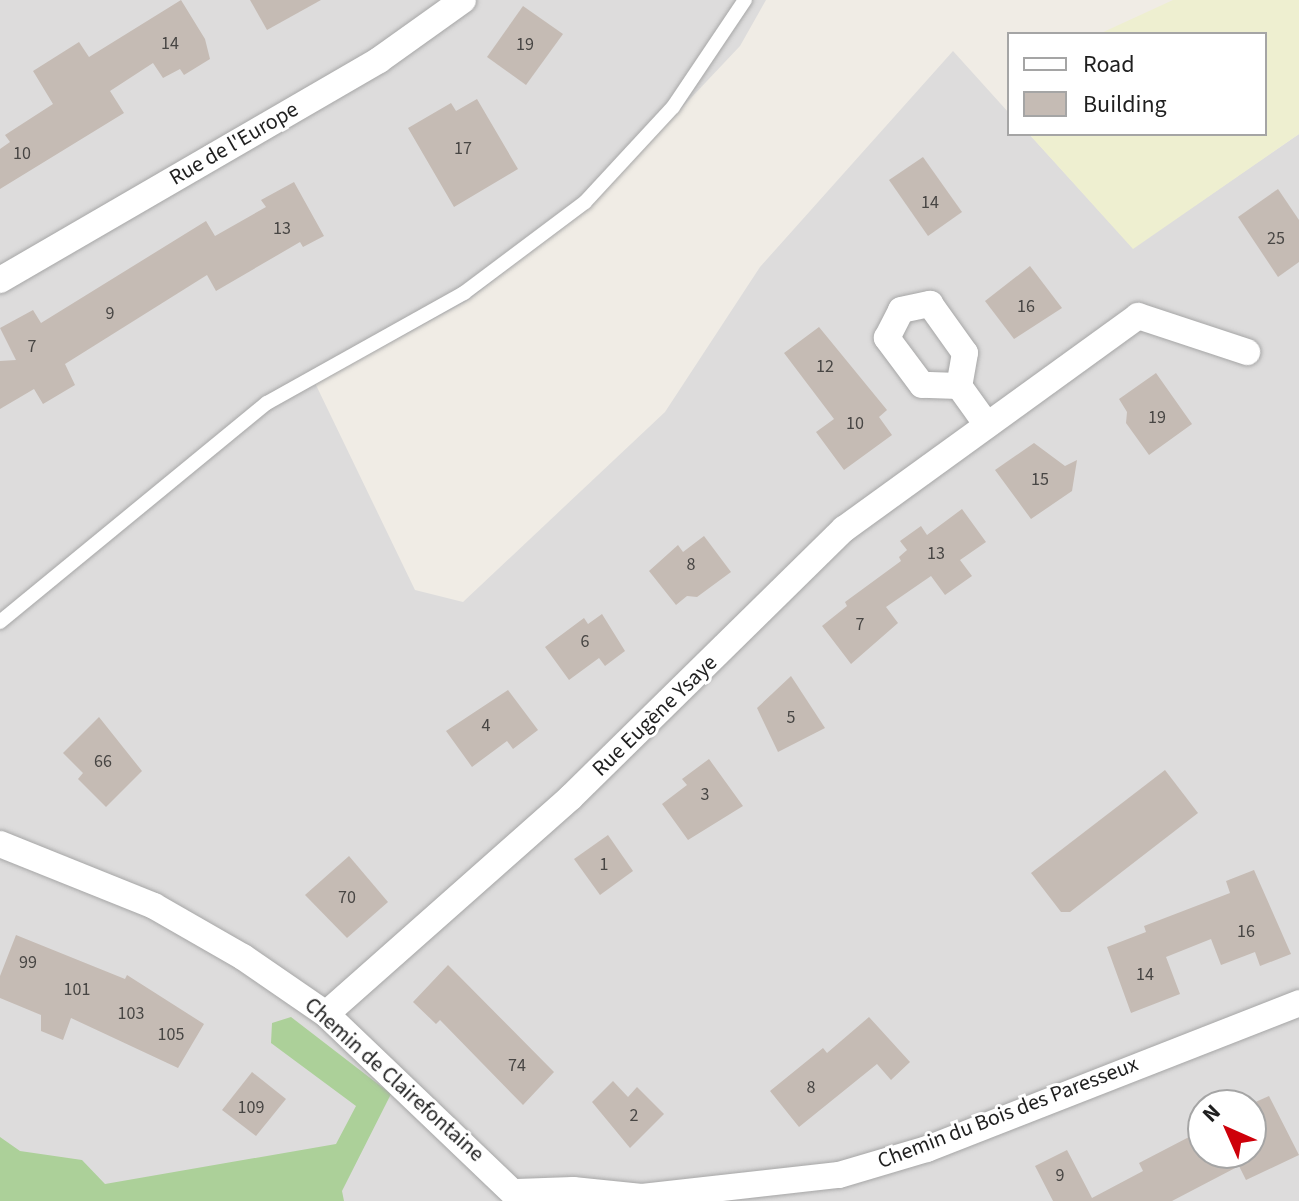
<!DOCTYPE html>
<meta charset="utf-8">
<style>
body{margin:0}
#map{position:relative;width:1299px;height:1201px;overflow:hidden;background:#f0ece5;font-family:"Source Sans 3",sans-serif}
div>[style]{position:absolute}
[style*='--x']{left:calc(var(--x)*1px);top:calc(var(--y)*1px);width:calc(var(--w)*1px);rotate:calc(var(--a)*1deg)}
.residential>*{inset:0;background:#dddcdc}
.farmland>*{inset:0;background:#eeefd0}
.forest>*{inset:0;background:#acd099}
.building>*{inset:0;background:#c5bbb4}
.roads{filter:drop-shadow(0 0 2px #a6a6a6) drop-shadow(0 0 2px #a6a6a6)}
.service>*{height:14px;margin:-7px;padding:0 7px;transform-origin:7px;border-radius:7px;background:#fff}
.minor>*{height:26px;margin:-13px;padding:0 13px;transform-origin:13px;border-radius:13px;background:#fff}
span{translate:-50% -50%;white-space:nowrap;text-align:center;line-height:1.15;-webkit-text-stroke:6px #fff;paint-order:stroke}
.number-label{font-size:18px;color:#484644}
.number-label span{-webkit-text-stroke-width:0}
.street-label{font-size:22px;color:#1f1f1f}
.legend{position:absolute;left:1007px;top:32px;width:260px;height:104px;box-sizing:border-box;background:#fff;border:2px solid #a5a5a5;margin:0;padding:10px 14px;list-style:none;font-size:24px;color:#1f1f1f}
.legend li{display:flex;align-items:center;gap:16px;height:40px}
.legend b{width:40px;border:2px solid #a5a5a5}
.north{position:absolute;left:1187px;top:1089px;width:80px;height:80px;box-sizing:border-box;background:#fff;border:2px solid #a5a5a5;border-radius:50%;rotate:315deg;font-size:22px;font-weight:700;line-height:32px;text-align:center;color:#1f1f1f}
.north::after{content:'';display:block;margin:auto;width:28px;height:36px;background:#ce000a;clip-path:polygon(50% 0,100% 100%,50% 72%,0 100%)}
</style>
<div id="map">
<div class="residential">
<div style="clip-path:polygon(evenodd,0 0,766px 0,740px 46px,589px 206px,467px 301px,315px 383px,415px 590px,463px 602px,665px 412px,760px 267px,953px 51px,1009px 113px,1009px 134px,1029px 134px,1133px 248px,1299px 134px,1299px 1201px,0 1201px,0 0,1203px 1105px,1251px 1105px,1251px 1153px,1203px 1153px,1203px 1105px)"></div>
</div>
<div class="farmland">
<div style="clip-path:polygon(1173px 0,1299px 0,1299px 134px,1133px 249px,1029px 134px,1265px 134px,1265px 34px,1099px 34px)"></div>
</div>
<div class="forest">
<div style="clip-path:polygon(291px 1017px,391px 1094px,342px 1191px,344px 1201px,0 1201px,0 1137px,20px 1151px,82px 1160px,105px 1184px,336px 1144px,356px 1106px,271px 1043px,272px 1023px)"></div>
</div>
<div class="building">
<div style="clip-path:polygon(181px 0,205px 39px,210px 59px,184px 75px,180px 69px,163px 78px,153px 63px,110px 91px,124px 113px,0 189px,0 149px,10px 142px,5px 135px,53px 104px,33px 71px,79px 42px,89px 57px)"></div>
<div style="clip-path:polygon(250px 0,321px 0,267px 30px)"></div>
<div style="clip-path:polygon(523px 6px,563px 34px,526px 85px,487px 57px)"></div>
<div style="clip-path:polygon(477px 99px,518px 169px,454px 207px,408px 128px,451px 103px,456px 111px)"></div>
<div style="clip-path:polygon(923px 157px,962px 212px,928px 236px,889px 180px)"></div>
<div style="clip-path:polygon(294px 182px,324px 236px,303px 247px,300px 242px,216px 291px,207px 275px,65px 364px,75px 385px,43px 404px,34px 389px,0 409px,0 361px,16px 360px,0 328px,33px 310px,41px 323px,206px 221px,215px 236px,266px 207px,261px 200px)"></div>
<div style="clip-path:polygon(1278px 189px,1299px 220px,1299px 262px,1278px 277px,1238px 217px)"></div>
<div style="clip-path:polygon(1030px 266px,1062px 308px,1014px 339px,985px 301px)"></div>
<div style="clip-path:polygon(819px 327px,887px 410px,879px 417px,892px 435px,844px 470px,816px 432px,834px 419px,784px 353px)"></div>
<div style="clip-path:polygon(1156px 373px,1192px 424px,1149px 455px,1126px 423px,1127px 412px,1119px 399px)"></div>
<div style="clip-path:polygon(1034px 443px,1065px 466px,1077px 460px,1072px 491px,1031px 519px,995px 470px)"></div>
<div style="clip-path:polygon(962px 509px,986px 542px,960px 560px,972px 576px,945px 595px,931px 576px,886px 607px,898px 623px,851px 664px,822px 626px,847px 606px,845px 602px,901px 561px,899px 557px,907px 550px,900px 541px,921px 526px,927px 535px)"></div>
<div style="clip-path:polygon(704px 536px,731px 572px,697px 597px,687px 596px,676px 605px,649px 571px,678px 545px,683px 552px)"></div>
<div style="clip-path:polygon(602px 614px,625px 651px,605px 666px,599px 658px,569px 680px,545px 647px,584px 618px,588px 624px)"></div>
<div style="clip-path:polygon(791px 676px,825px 728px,778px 752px,757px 708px)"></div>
<div style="clip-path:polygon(508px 690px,538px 730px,513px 749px,507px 741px,472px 767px,446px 731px)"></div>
<div style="clip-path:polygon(99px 717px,142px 771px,106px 807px,78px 779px,83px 773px,63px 753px)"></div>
<div style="clip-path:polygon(709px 759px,743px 806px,688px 840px,662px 804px,687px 785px,682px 779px)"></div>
<div style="clip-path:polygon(1165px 770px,1198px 813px,1070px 912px,1061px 912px,1031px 873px)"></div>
<div style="clip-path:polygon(608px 835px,633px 871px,600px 895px,574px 859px)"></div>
<div style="clip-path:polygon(349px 856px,388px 902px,347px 938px,305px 895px)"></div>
<div style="clip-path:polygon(1254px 870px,1291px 954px,1260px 966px,1255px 952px,1221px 965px,1211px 939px,1166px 957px,1180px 994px,1131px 1013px,1107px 947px,1146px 932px,1144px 926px,1230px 893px,1226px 881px)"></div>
<div style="clip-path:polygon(16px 935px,125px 979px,127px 975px,204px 1024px,178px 1068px,71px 1018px,63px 1040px,41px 1031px,41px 1015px,0 998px,0 976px)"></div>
<div style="clip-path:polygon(448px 965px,554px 1072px,523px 1105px,440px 1020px,436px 1024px,413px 1002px)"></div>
<div style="clip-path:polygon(869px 1017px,910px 1062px,891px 1080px,877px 1064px,799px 1127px,770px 1091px,823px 1048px,827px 1053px)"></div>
<div style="clip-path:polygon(252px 1072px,286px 1099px,256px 1136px,222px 1110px)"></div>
<div style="clip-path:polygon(613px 1081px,628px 1097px,637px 1087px,664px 1114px,630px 1148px,592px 1102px)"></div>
<div style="clip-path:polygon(1269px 1096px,1299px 1155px,1246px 1180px,1239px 1166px,1172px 1201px,1053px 1201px,1035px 1166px,1067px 1150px,1092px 1198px,1143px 1171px,1139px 1163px,1189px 1137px,1197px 1153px,1251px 1153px,1251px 1104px)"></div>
</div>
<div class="roads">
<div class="service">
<div style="--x:0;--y:622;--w:345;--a:-39.4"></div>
<div style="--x:267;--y:403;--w:226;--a:-29.2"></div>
<div style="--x:464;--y:293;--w:151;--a:-36.9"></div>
<div style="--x:585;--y:202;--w:129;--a:-47.2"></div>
<div style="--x:673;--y:107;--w:129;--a:-56.1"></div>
</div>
<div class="minor">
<div style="--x:0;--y:280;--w:438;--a:-30.1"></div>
<div style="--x:379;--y:60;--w:103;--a:-35.5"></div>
<div style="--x:959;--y:386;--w:37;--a:-178"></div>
<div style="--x:922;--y:385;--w:59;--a:-126.7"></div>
<div style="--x:887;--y:338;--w:31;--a:-63"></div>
<div style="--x:901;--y:310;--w:30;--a:-12"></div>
<div style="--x:930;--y:304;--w:60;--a:54.5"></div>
<div style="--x:965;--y:353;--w:34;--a:100"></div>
<div style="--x:959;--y:386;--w:48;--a:54.3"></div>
<div style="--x:0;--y:844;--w:166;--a:21.9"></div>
<div style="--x:154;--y:906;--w:103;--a:29.8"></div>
<div style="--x:243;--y:957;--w:101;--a:34.5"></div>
<div style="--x:326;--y:1014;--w:271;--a:43.7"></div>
<div style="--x:326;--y:1014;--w:327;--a:-41.5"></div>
<div style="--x:571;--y:797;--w:383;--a:-44.5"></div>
<div style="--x:844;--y:529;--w:363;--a:-35.9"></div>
<div style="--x:1138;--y:316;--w:115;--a:18.3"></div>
<div style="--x:517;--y:1192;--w:56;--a:-2"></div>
<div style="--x:573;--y:1190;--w:69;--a:5.8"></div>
<div style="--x:642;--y:1197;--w:198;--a:-6.4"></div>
<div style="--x:839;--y:1175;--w:92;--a:-16.5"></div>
<div style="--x:927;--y:1149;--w:400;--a:-21.4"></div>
</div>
</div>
<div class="number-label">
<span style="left:170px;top:44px">14</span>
<span style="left:525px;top:45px">19</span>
<span style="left:463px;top:149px">17</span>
<span style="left:22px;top:154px">10</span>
<span style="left:930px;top:203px">14</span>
<span style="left:282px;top:229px">13</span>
<span style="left:1276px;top:239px">25</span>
<span style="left:1026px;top:307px">16</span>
<span style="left:110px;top:314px">9</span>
<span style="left:32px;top:347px">7</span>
<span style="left:825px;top:367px">12</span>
<span style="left:1157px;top:418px">19</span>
<span style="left:855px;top:424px">10</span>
<span style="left:1040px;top:480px">15</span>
<span style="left:936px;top:554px">13</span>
<span style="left:691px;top:565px">8</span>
<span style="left:860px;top:625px">7</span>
<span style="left:585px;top:642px">6</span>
<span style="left:791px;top:718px">5</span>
<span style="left:486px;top:726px">4</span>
<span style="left:103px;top:762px">66</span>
<span style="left:705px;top:795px">3</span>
<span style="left:604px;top:865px">1</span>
<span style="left:347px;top:898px">70</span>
<span style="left:1246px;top:932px">16</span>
<span style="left:28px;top:963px">99</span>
<span style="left:1145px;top:975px">14</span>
<span style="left:77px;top:990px">101</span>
<span style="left:131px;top:1014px">103</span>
<span style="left:171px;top:1035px">105</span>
<span style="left:517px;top:1066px">74</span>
<span style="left:811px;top:1088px">8</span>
<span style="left:251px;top:1108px">109</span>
<span style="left:634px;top:1116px">2</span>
<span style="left:1060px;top:1176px">9</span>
</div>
<div class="street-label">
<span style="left:234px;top:144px;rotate:-30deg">Rue de l'Europe</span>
<span style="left:655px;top:716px;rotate:-44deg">Rue Eugène Ysaye</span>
<span style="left:394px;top:1080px;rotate:42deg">Chemin de Clairefontaine</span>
<span style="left:1008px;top:1113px;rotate:-21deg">Chemin du Bois des Paresseux</span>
</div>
<ul class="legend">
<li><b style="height:10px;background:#fff"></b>Road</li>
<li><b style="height:22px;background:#c5bbb4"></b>Building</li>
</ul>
<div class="north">N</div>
</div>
